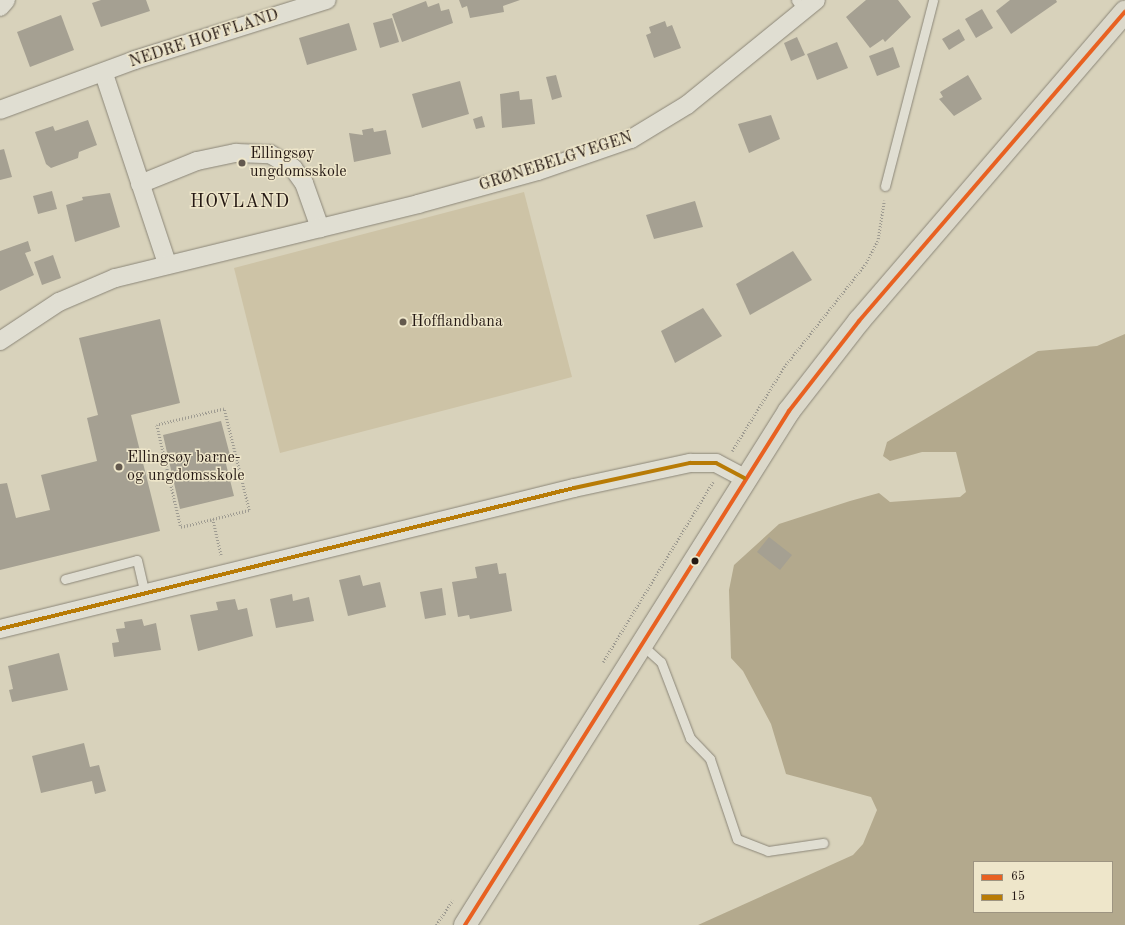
<!DOCTYPE html>
<meta charset="utf-8">
<style>
body{margin:0}
#map{position:relative;width:1125px;height:925px;overflow:hidden;background:#d8d2bb;font-family:"Old Standard TT",serif}
div>[style]{position:absolute}
[style*='--x']{left:calc(var(--x)*1px);top:calc(var(--y)*1px);width:calc(var(--w)*1px);rotate:calc(var(--a)*1deg)}
.green>*{inset:0;background:#cdc3a6}
.water>*{inset:0;background:#b3a98d}
.building>*{inset:0;background:#a5a092}
.path>*{height:2.5px;margin-top:-1.25px;transform-origin:0;background:repeating-linear-gradient(90deg,#9e9b91 0 1px,transparent 0 3px)}
.roads{filter:drop-shadow(0 0 1px #8b8678) drop-shadow(0 0 1px #8b8678)}
.lane>*{height:9px;margin:-4.5px;padding:0 4.5px;transform-origin:4.5px;border-radius:4.5px;background:#e0ded2}
.street>*{height:18px;margin:-9px;padding:0 9px;transform-origin:9px;border-radius:9px;background:#e0ded2}
.primary>*{height:22px;margin:-11px;padding:0 11px;transform-origin:11px;border-radius:11px;background:#dbd8ca}
.bus-1>*{height:4px;margin:-2px;padding:0 2px;transform-origin:2px;border-radius:2px;background:#e86121}
.bus-2>*{height:4px;margin:-2px;padding:0 2px;transform-origin:2px;border-radius:2px;background:#b87b06}
.dots>*{width:11px;height:11px;translate:-50% -50%;box-sizing:border-box;border:2px solid #eee6ca;border-radius:50%}
span{translate:-50% -50%;white-space:nowrap;text-align:center;line-height:1.15;-webkit-text-stroke:3px #eee6ca;paint-order:stroke}
.street-label{font-size:16px;color:#241813}
.poi-label{font-size:16px;color:#241813}
.left{translate:0 -50%;text-align:left}
.quarter-label{font-size:18px;color:#241813;letter-spacing:1px}
.legend{position:absolute;left:973px;top:861px;width:140px;height:52px;box-sizing:border-box;background:#eee6ca;border:1px solid #9d9481;margin:0;padding:5px 7px;list-style:none;font-size:12px;color:#241813}
.legend li{display:flex;align-items:center;gap:8px;height:20px}
.legend b{width:20px;border:1px solid #9d9481}
</style>
<div id="map">
<div class="green">
<div style="clip-path:polygon(524px 192px,572px 377px,280px 453px,234px 268px)"></div>
</div>
<div class="water">
<div style="clip-path:polygon(evenodd,1125px 334px,1125px 925px,698px 925px,853px 855px,863px 844px,877px 810px,871px 797px,786px 774px,771px 724px,743px 671px,731px 658px,729px 590px,734px 565px,779px 524px,850px 501px,879px 493px,890px 502px,960px 497px,966px 492px,956px 452px,922px 452px,890px 461px,883px 456px,887px 442px,1038px 351px,1097px 346px,1125px 334px,974px 862px,1112px 862px,1112px 912px,974px 912px,974px 862px)"></div>
</div>
<div class="building">
<div style="clip-path:polygon(101px 0,146px 0,150px 11px,101px 27px,92px 3px)"></div>
<div style="clip-path:polygon(459px 0,520px 0,503px 6px,504px 12px,470px 18px,467px 6px,462px 8px)"></div>
<div style="clip-path:polygon(866px 0,898px 0,911px 17px,885px 42px,883px 39px,870px 48px,846px 17px)"></div>
<div style="clip-path:polygon(1010px 0,1056px 0,1057px 2px,1011px 34px,996px 11px)"></div>
<div style="clip-path:polygon(426px 1px,428px 7px,439px 3px,441px 11px,449px 9px,453px 23px,402px 42px,392px 14px)"></div>
<div style="clip-path:polygon(982px 9px,993px 28px,976px 38px,965px 19px)"></div>
<div style="clip-path:polygon(61px 15px,74px 50px,30px 67px,17px 32px)"></div>
<div style="clip-path:polygon(392px 18px,399px 42px,380px 48px,373px 23px)"></div>
<div style="clip-path:polygon(665px 21px,667px 27px,672px 25px,681px 48px,654px 58px,646px 35px,651px 33px,649px 27px)"></div>
<div style="clip-path:polygon(349px 23px,357px 50px,307px 65px,299px 38px)"></div>
<div style="clip-path:polygon(959px 29px,965px 40px,949px 50px,942px 39px)"></div>
<div style="clip-path:polygon(797px 37px,805px 55px,791px 61px,784px 43px)"></div>
<div style="clip-path:polygon(837px 42px,848px 68px,817px 80px,807px 54px)"></div>
<div style="clip-path:polygon(893px 47px,900px 67px,877px 76px,869px 56px)"></div>
<div style="clip-path:polygon(556px 75px,562px 97px,552px 100px,546px 77px)"></div>
<div style="clip-path:polygon(968px 75px,982px 99px,954px 116px,939px 99px,943px 97px,940px 92px)"></div>
<div style="clip-path:polygon(460px 81px,469px 114px,422px 128px,412px 94px)"></div>
<div style="clip-path:polygon(519px 91px,520px 100px,532px 99px,535px 124px,502px 128px,500px 94px)"></div>
<div style="clip-path:polygon(771px 115px,780px 139px,749px 153px,738px 124px)"></div>
<div style="clip-path:polygon(482px 116px,485px 127px,476px 129px,473px 119px)"></div>
<div style="clip-path:polygon(88px 120px,97px 145px,79px 152px,78px 158px,51px 168px,46px 164px,35px 132px,53px 126px,55px 131px)"></div>
<div style="clip-path:polygon(373px 128px,374px 132px,386px 130px,391px 154px,354px 162px,349px 133px,363px 135px,362px 130px)"></div>
<div style="clip-path:polygon(4px 149px,12px 177px,0 180px,0 150px)"></div>
<div style="clip-path:polygon(52px 191px,57px 209px,38px 214px,33px 196px)"></div>
<div style="clip-path:polygon(110px 193px,120px 227px,75px 242px,66px 205px,83px 200px,82px 197px)"></div>
<div style="clip-path:polygon(695px 201px,703px 227px,654px 239px,646px 215px)"></div>
<div style="clip-path:polygon(28px 241px,31px 251px,25px 253px,34px 275px,0 291px,0 251px)"></div>
<div style="clip-path:polygon(793px 251px,812px 280px,750px 315px,736px 284px)"></div>
<div style="clip-path:polygon(53px 255px,61px 278px,42px 285px,34px 262px)"></div>
<div style="clip-path:polygon(703px 308px,722px 336px,675px 363px,661px 331px)"></div>
<div style="clip-path:polygon(160px 319px,180px 403px,131px 415px,160px 531px,0 570px,0 484px,7px 483px,16px 518px,50px 510px,41px 475px,97px 461px,87px 418px,98px 415px,79px 338px)"></div>
<div style="clip-path:polygon(221px 421px,231px 459px,225px 460px,234px 496px,180px 509px,163px 435px)"></div>
<div style="clip-path:polygon(769px 537px,792px 555px,780px 570px,757px 552px)"></div>
<div style="clip-path:polygon(497px 563px,499px 574px,506px 573px,512px 611px,470px 619px,469px 615px,458px 617px,452px 582px,477px 578px,475px 567px)"></div>
<div style="clip-path:polygon(360px 575px,363px 586px,380px 582px,386px 607px,348px 616px,339px 580px)"></div>
<div style="clip-path:polygon(442px 588px,446px 615px,425px 619px,420px 592px)"></div>
<div style="clip-path:polygon(292px 594px,293px 601px,309px 597px,314px 621px,276px 628px,270px 599px)"></div>
<div style="clip-path:polygon(235px 599px,238px 610px,247px 608px,253px 636px,198px 651px,190px 615px,218px 610px,216px 602px)"></div>
<div style="clip-path:polygon(142px 619px,144px 626px,156px 623px,161px 650px,114px 657px,112px 643px,119px 642px,116px 629px,125px 628px,124px 622px)"></div>
<div style="clip-path:polygon(59px 653px,68px 690px,12px 702px,9px 690px,13px 689px,8px 666px)"></div>
<div style="clip-path:polygon(84px 743px,90px 767px,99px 765px,106px 791px,95px 794px,92px 781px,41px 793px,32px 756px)"></div>
</div>
<div class="path">
<div style="--x:732;--y:451;--w:99;--a:-58.2"></div>
<div style="--x:784;--y:367;--w:132;--a:-51.7"></div>
<div style="--x:866;--y:263;--w:27;--a:-63"></div>
<div style="--x:878;--y:239;--w:39;--a:-81"></div>
<div style="--x:213;--y:519;--w:37;--a:-14"></div>
<div style="--x:249;--y:510;--w:104;--a:-103.9"></div>
<div style="--x:224;--y:409;--w:69;--a:166.6"></div>
<div style="--x:157;--y:425;--w:105;--a:76.8"></div>
<div style="--x:181;--y:527;--w:33;--a:-14"></div>
<div style="--x:213;--y:519;--w:37;--a:77"></div>
<div style="--x:603;--y:662;--w:211;--a:-58.6"></div>
<div style="--x:436;--y:925;--w:30;--a:-56"></div>
</div>
<div class="roads">
<div class="lane">
<div style="--x:796;--y:0;--w:12;--a:55"></div>
<div style="--x:885;--y:186;--w:192;--a:-75.5"></div>
<div style="--x:65;--y:579;--w:74;--a:-14.8"></div>
<div style="--x:137;--y:560;--w:35;--a:77"></div>
<div style="--x:642;--y:645;--w:25;--a:42"></div>
<div style="--x:661;--y:662;--w:81;--a:69.1"></div>
<div style="--x:690;--y:738;--w:29;--a:46"></div>
<div style="--x:710;--y:759;--w:84;--a:71.4"></div>
<div style="--x:737;--y:839;--w:33;--a:21"></div>
<div style="--x:768;--y:851;--w:56;--a:-8.3"></div>
</div>
<div class="street">
<div style="--x:0;--y:7;--w:9;--a:-49"></div>
<div style="--x:104;--y:74;--w:199;--a:71.6"></div>
<div style="--x:0;--y:110;--w:144;--a:-20.3"></div>
<div style="--x:135;--y:60;--w:201;--a:-17.4"></div>
<div style="--x:140;--y:184;--w:61;--a:-22"></div>
<div style="--x:197;--y:161;--w:40;--a:-12"></div>
<div style="--x:236;--y:153;--w:34;--a:2"></div>
<div style="--x:270;--y:154;--w:27;--a:31"></div>
<div style="--x:293;--y:168;--w:19;--a:54"></div>
<div style="--x:304;--y:183;--w:48;--a:70.4"></div>
<div style="--x:0;--y:341;--w:71;--a:-33.5"></div>
<div style="--x:59;--y:302;--w:61;--a:-23.2"></div>
<div style="--x:115;--y:278;--w:312;--a:-13.7"></div>
<div style="--x:418;--y:204;--w:124;--a:-15.4"></div>
<div style="--x:538;--y:171;--w:98;--a:-19"></div>
<div style="--x:631;--y:139;--w:66;--a:-31.3"></div>
<div style="--x:687;--y:105;--w:166;--a:-39.1"></div>
<div style="--x:0;--y:629;--w:591;--a:-13.8"></div>
<div style="--x:574;--y:488;--w:119;--a:-12.2"></div>
<div style="--x:690;--y:463;--w:26;--a:0"></div>
<div style="--x:716;--y:463;--w:32;--a:28"></div>
</div>
<div class="primary">
<div style="--x:465;--y:925;--w:608;--a:-57.77"></div>
<div style="--x:789;--y:411;--w:114;--a:-52.1"></div>
<div style="--x:859;--y:321;--w:408;--a:-49.3"></div>
</div>
</div>
<div class="bus-1">
<div style="--x:465;--y:925;--w:608;--a:-57.77"></div>
<div style="--x:789;--y:411;--w:114;--a:-52.1"></div>
<div style="--x:859;--y:321;--w:408;--a:-49.3"></div>
</div>
<div class="bus-2">
<div style="--x:0;--y:629;--w:591;--a:-13.8"></div>
<div style="--x:574;--y:488;--w:119;--a:-12.2"></div>
<div style="--x:690;--y:463;--w:26;--a:0"></div>
<div style="--x:716;--y:463;--w:32;--a:28"></div>
</div>
<div class="dots">
<div style="left:242px;top:163px;background:#63594e"></div>
<div style="left:403px;top:322px;background:#63594e"></div>
<div style="left:119px;top:467px;background:#63594e"></div>
<div style="left:695px;top:561px;background:#241813"></div>
</div>
<div class="street-label">
<span style="left:204px;top:39px;rotate:-18deg">NEDRE HOFFLAND</span>
<span style="left:556px;top:162px;rotate:-18deg">GRØNEBELGVEGEN</span>
</div>
<div class="poi-label">
<span class="left" style="left:250px;top:163px">Ellingsøy<br>ungdomsskole</span>
<span class="left" style="left:411px;top:322px">Hofflandbana</span>
<span class="left" style="left:127px;top:467px">Ellingsøy barne-<br>og ungdomsskole</span>
</div>
<div class="quarter-label">
<span style="left:240px;top:202px">HOVLAND</span>
</div>
<ul class="legend">
<li><b style="height:5px;background:#e86121"></b>65</li>
<li><b style="height:5px;background:#b87b06"></b>15</li>
</ul>
</div>
